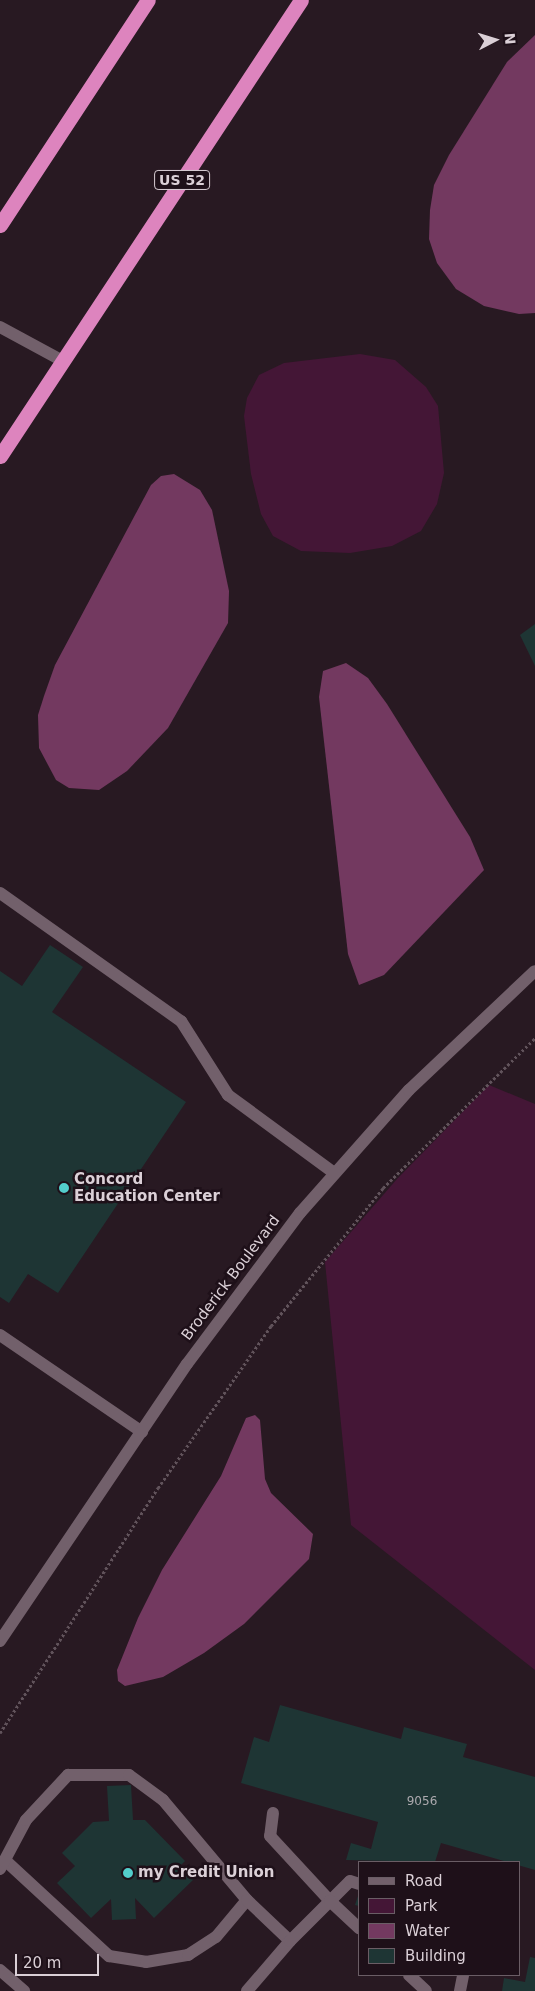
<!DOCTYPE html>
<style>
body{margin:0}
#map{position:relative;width:535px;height:1991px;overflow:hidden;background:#281922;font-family:"DejaVu Sans",sans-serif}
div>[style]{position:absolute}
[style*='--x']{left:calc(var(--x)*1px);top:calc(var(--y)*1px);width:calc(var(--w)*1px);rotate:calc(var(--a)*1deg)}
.green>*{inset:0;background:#441636}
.water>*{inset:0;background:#733960}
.building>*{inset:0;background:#1e3534}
.path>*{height:3px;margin-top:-1.5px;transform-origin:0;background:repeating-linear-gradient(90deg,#61535b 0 2.5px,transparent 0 5px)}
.service>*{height:12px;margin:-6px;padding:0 6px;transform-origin:6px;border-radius:6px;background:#72606b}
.minor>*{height:12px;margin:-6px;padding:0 6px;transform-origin:6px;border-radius:6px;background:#72606b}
.tertiary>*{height:12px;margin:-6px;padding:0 6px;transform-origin:6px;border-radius:6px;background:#72606b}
.motorway>*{height:15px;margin:-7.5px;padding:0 7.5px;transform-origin:7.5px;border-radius:7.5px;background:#dd84be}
.dots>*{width:14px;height:14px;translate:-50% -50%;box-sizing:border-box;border:2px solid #1e1019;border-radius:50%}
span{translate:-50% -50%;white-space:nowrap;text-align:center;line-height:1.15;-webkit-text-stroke:5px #1e1019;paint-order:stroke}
.number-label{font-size:12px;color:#aca9ae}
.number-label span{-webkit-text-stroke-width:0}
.shield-label span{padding:1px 4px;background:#1e1019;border:1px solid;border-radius:4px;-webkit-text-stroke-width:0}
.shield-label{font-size:14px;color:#dbd0d7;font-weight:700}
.poi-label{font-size:15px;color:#dbd0d7;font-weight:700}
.left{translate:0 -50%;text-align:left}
.street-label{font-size:15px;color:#dbd0d7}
.legend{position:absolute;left:358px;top:1861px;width:162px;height:115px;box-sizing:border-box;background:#1e1019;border:1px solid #6a5d65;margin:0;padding:6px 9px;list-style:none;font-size:15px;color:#dbd0d7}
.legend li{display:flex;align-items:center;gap:10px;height:25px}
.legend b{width:25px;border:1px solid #6a5d65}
.north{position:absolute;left:470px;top:15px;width:50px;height:50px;-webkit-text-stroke:4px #1e1019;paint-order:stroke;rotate:85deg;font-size:14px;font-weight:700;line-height:20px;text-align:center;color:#dbd0d7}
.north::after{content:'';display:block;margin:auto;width:18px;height:22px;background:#dbd0d7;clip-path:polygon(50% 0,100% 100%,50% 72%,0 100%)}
.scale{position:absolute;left:15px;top:1954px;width:84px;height:22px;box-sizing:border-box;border:2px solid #dbd0d7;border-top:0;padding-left:6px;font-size:15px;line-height:18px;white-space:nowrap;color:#dbd0d7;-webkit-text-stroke:4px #1e1019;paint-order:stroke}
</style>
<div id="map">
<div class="green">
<div style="clip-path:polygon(360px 354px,395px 360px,426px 387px,438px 406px,444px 473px,437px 504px,421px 531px,392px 546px,350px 553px,301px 551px,273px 536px,261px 514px,251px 474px,244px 416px,247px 398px,259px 375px,284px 363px)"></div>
<div style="clip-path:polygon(489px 1085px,535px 1104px,535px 1670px,351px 1525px,325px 1262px,397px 1179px)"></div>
</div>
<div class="water">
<div style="clip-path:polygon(535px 35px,535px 313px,519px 314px,484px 306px,456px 289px,437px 263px,429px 239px,430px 210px,434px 185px,449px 155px,507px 62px)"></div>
<div style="clip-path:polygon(174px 474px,200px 490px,212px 510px,229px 591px,228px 623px,168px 728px,127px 771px,99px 790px,69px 788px,56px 780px,39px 748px,38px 715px,44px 696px,55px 665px,151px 485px,161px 476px)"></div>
<div style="clip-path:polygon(346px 663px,368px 678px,387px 704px,470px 837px,484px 870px,384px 975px,359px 985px,348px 954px,319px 697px,323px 671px)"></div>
<div style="clip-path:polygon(255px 1415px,260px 1420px,265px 1479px,271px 1493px,313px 1534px,309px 1559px,244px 1624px,204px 1653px,163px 1677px,125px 1686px,118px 1681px,117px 1670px,138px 1618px,162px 1570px,221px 1476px,246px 1418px)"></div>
</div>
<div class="building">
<div style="clip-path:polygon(535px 624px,535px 666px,520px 635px)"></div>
<div style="clip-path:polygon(50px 945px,83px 967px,52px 1012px,186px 1102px,58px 1293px,28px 1274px,9px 1303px,0 1297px,0 971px,22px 986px)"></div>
<div style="clip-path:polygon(280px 1705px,401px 1739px,404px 1727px,467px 1744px,463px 1757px,535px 1777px,535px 1870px,441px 1843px,435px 1862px,346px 1860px,351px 1843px,371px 1849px,378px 1822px,241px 1783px,254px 1737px,269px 1742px)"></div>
<div style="clip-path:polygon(131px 1785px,133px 1820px,145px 1820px,185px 1861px,180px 1866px,194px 1879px,154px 1918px,135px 1898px,136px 1919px,112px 1920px,111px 1899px,91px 1918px,57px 1883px,75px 1866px,62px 1853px,93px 1822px,109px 1821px,107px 1786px)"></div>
<div style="clip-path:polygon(359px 1893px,359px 1906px,355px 1905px)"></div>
<div style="clip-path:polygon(530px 1957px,535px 1958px,535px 1991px,502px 1991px,504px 1978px,525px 1982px)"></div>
</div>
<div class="path">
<div style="--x:0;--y:1733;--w:292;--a:-57.2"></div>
<div style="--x:158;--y:1488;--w:198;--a:-55.1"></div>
<div style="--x:271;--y:1326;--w:178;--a:-50.9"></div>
<div style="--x:383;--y:1188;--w:214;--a:-44.6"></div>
</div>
<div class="service">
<div style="--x:0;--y:327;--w:72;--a:28.4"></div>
<div style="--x:0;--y:893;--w:222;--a:35.3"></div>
<div style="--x:181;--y:1021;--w:88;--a:57.6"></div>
<div style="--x:228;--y:1095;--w:132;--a:36.3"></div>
<div style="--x:0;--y:1335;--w:172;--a:34.3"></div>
<div style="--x:273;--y:1813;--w:23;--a:97"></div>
<div style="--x:270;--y:1836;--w:88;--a:47.3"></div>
<div style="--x:330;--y:1901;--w:28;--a:-45"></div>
<div style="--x:350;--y:1881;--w:9;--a:18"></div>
<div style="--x:7;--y:1862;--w:139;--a:42.7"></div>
<div style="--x:109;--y:1956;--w:37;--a:9"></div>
<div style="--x:146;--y:1962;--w:43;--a:-9.5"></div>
<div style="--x:188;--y:1955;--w:33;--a:-33"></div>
<div style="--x:216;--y:1937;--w:48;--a:-50"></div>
<div style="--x:0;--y:1869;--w:55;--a:-62"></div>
<div style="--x:26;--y:1820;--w:62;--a:-47"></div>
<div style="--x:68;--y:1775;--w:61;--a:0"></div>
<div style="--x:129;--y:1775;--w:42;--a:36.3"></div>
<div style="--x:163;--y:1800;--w:131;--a:50"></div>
<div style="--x:247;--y:1900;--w:59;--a:43.6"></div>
<div style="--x:290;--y:1941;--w:66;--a:130.7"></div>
<div style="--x:290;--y:1941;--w:57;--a:-45"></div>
<div style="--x:330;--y:1901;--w:40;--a:43"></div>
<div style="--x:409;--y:1975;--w:23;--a:43"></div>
<div style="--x:460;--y:1991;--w:16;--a:-79"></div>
</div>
<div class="minor">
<div style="--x:0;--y:1970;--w:32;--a:41"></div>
</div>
<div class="tertiary">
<div style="--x:0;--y:1641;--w:334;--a:-56"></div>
<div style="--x:187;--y:1364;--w:189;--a:-53.2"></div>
<div style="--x:300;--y:1213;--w:164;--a:-48.5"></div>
<div style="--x:409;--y:1090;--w:173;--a:-43.4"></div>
</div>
<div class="motorway">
<div style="--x:0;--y:225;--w:269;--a:-56.7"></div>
<div style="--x:0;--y:456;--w:546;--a:-56.57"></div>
</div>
<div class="dots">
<div style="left:64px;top:1188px;background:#53cdcb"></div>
<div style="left:128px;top:1873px;background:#53cdcb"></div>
</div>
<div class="number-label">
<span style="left:422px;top:1802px">9056</span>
</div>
<div class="shield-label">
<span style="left:182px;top:180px">US 52</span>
</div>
<div class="poi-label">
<span class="left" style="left:74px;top:1188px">Concord<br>Education Center</span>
<span class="left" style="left:138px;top:1873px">my Credit Union</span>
</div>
<div class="street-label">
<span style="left:231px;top:1278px;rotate:-53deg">Broderick Boulevard</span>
</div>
<ul class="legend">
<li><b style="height:6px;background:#72606b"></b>Road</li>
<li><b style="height:14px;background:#441636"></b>Park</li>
<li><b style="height:14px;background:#733960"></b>Water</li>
<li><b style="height:14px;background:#1e3534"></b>Building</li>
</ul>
<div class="north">N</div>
<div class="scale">20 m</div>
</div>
